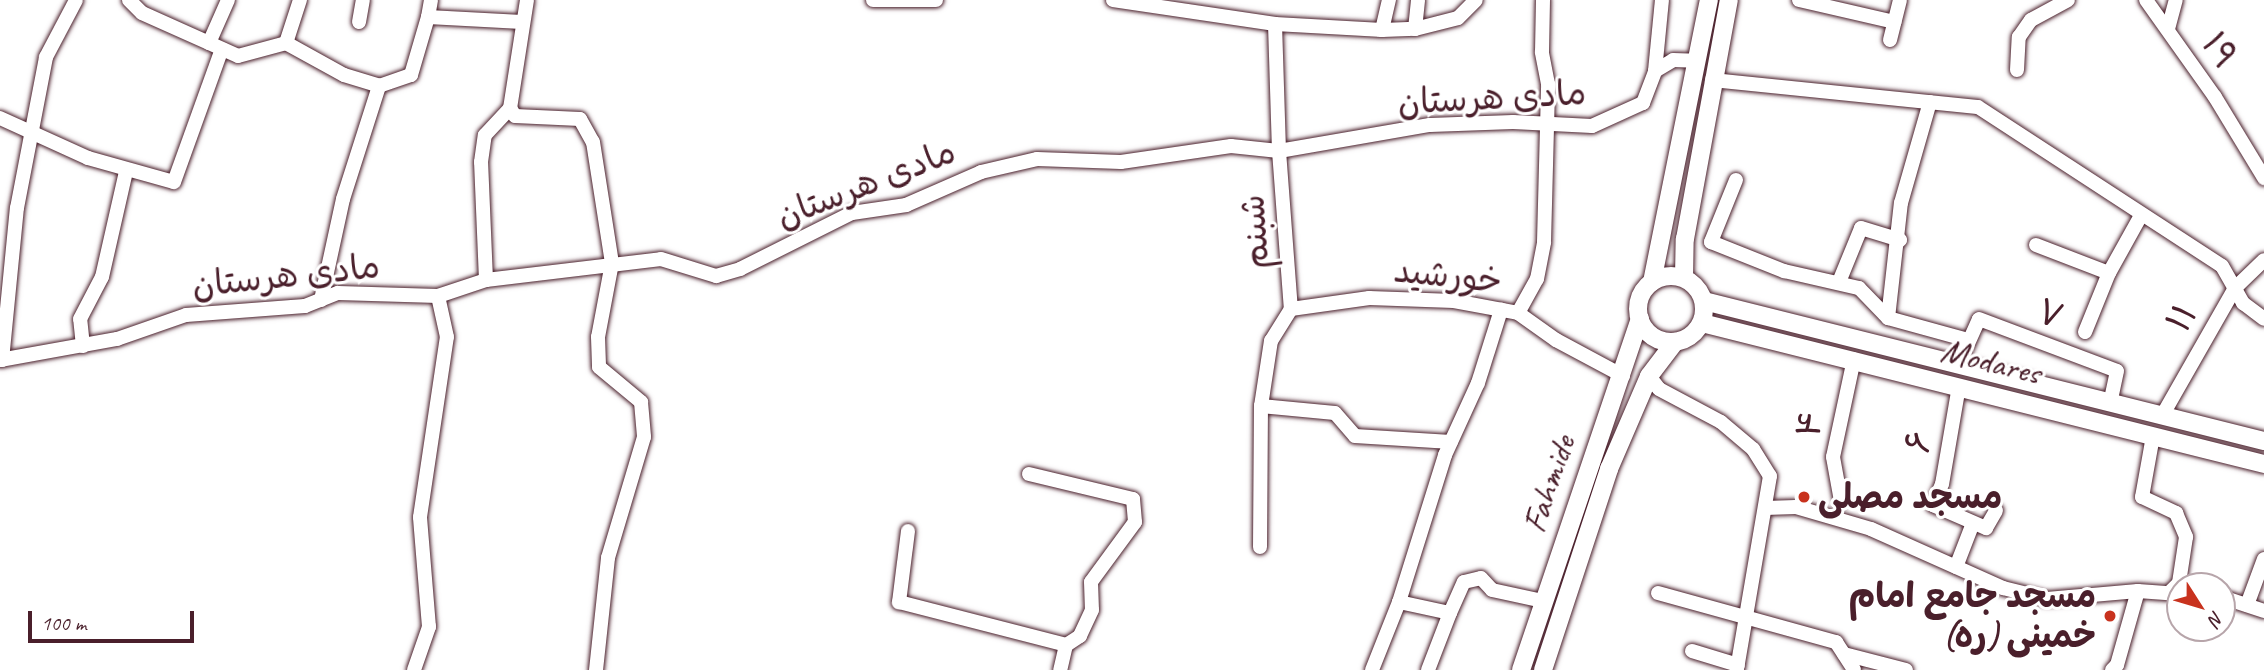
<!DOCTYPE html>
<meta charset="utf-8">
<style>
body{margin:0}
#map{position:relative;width:2264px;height:670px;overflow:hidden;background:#fff;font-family:Caveat,"Playpen Sans Arabic",sans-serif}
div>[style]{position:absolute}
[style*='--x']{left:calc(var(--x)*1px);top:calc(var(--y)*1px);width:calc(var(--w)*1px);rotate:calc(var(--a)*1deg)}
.roads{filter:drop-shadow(0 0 2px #4a1f2b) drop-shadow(0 0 2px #4a1f2b)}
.minor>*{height:14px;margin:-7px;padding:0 7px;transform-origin:7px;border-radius:7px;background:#fff}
.major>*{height:18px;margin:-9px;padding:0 9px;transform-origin:9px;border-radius:9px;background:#fff}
.major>.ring{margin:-9px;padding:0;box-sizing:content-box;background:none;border:18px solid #fff;border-radius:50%}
.dots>*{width:19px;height:19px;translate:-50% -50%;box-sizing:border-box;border:4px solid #fff;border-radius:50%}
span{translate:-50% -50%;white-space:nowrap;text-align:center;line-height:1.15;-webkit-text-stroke:6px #fff;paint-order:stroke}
.street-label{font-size:35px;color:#4a1f2b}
.poi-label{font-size:35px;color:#4a1f2b;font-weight:700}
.left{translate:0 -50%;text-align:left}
.right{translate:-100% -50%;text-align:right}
.north{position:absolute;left:2166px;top:572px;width:70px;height:70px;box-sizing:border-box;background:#fff;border:2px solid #b7a5aa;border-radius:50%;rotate:127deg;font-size:19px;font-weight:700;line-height:28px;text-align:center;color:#4a1f2b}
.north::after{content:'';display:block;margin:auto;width:24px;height:32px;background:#c8321e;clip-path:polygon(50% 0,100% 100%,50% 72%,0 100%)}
.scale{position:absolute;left:28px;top:611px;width:166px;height:32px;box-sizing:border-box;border:4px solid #4a1f2b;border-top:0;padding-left:9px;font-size:21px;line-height:24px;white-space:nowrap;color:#4a1f2b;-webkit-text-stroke:5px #fff;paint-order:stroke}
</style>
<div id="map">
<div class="roads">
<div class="minor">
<div style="--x:129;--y:0;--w:18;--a:45"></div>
<div style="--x:142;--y:13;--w:105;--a:24.1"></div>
<div style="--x:238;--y:56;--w:50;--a:-15.2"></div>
<div style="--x:286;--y:43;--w:66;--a:28.9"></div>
<div style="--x:344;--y:75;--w:37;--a:17"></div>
<div style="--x:379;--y:86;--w:34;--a:-19"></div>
<div style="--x:411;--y:75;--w:60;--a:-73.7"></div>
<div style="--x:431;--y:0;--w:17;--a:100"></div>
<div style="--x:428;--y:17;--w:94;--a:3"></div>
<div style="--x:527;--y:0;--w:109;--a:98.9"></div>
<div style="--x:510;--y:108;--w:9;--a:58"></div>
<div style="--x:515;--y:116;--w:65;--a:2.6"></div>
<div style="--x:580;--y:119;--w:26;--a:61"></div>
<div style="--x:593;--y:142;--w:122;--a:81.1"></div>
<div style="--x:612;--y:263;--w:75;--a:100.7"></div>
<div style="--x:598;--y:337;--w:30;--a:88"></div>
<div style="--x:599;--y:367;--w:55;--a:39.8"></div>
<div style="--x:641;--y:402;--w:35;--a:85"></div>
<div style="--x:644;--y:437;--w:126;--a:106.6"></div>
<div style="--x:608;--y:558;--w:113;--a:96.1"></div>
<div style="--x:873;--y:0;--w:63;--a:0"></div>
<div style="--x:1113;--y:0;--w:164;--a:8.4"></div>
<div style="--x:1275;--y:24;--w:107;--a:3.2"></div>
<div style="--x:1382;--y:30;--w:33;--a:-2"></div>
<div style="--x:1415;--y:29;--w:44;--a:-14.3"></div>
<div style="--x:1458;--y:18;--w:25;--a:-45"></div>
<div style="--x:1799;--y:0;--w:98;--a:13"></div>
<div style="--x:2146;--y:0;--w:119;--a:54.6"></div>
<div style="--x:2215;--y:97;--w:95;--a:58.8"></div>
<div style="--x:359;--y:22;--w:22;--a:-80"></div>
<div style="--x:1275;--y:24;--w:127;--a:88.2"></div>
<div style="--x:1279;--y:151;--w:158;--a:85.7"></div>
<div style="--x:1415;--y:29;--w:29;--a:-84"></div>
<div style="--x:2168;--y:29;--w:30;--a:-75"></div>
<div style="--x:1382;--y:30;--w:31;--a:-77"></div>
<div style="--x:1890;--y:40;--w:41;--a:-76"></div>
<div style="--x:209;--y:43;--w:47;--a:-66.2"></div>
<div style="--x:286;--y:43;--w:45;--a:-72"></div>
<div style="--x:2017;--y:70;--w:33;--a:-87"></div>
<div style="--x:2019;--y:37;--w:21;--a:-55"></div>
<div style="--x:2031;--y:20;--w:42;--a:-28.4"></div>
<div style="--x:1655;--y:71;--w:71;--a:-84.4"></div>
<div style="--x:1712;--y:80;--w:267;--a:5.8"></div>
<div style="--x:1978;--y:107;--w:291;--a:33.1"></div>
<div style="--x:2222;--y:266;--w:43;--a:60.4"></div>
<div style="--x:2243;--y:303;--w:26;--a:37"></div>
<div style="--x:0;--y:118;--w:97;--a:24.4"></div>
<div style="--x:88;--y:158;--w:89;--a:15.6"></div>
<div style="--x:174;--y:182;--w:141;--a:-70.2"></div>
<div style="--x:1736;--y:180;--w:67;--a:112"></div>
<div style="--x:1711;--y:242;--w:79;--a:21.7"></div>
<div style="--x:1784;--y:271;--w:77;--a:12.8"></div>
<div style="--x:1859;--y:288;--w:42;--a:46"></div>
<div style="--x:1888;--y:318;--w:83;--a:15.4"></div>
<div style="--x:2036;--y:245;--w:78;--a:21"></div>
<div style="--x:486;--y:280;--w:118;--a:-92.4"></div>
<div style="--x:481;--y:162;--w:27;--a:-82"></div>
<div style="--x:485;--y:135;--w:37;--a:-47"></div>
<div style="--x:1839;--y:282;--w:58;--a:-67.8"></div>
<div style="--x:1861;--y:228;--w:41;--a:17.1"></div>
<div style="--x:321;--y:300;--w:103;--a:-77.7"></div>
<div style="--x:343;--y:199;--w:119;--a:-72.3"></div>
<div style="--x:1291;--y:309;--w:79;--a:-8"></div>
<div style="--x:1369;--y:298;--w:85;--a:2"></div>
<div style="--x:1454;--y:301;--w:65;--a:10.6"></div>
<div style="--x:1518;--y:313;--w:47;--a:35.4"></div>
<div style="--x:1556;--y:340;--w:76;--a:28.2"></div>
<div style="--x:1518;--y:313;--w:39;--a:-61"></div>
<div style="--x:1537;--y:279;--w:38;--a:-79"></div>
<div style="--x:1544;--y:242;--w:158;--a:-88.5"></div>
<div style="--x:1548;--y:84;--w:33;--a:-101"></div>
<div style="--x:1542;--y:52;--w:52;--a:-88.9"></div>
<div style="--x:1888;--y:318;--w:116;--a:-83.6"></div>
<div style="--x:1901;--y:203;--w:105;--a:-74"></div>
<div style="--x:2085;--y:332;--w:64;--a:-67.9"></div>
<div style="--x:2109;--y:273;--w:64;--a:-61"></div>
<div style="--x:83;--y:346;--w:27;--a:-96"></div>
<div style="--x:80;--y:319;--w:47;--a:-62.4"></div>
<div style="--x:102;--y:277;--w:109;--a:-77.2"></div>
<div style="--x:0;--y:360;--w:119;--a:-10.2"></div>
<div style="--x:117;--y:339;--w:73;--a:-19.2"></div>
<div style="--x:186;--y:315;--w:119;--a:-4.3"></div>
<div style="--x:305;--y:306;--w:35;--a:-22"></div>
<div style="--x:338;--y:293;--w:100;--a:1.7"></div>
<div style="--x:438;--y:296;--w:51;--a:-18.4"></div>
<div style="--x:486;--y:280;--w:176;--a:-6.8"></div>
<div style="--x:661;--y:259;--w:58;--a:17.2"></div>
<div style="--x:716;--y:276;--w:25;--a:-16"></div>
<div style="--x:740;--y:269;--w:125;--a:-26.6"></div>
<div style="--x:852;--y:213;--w:55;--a:-8.4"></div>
<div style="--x:906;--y:205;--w:82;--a:-23.7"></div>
<div style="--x:981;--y:172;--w:57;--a:-13.1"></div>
<div style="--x:1037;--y:159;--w:84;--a:2"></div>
<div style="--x:1121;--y:162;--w:111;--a:-8.3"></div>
<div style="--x:1231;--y:146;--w:48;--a:5.9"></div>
<div style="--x:1279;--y:151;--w:153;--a:-9.8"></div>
<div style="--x:1430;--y:125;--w:83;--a:-2.1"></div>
<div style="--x:1513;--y:122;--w:79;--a:2.9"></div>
<div style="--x:1592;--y:126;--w:56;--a:-24.3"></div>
<div style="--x:1643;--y:103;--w:34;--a:-69"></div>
<div style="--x:1655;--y:71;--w:21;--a:-31"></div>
<div style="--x:1673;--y:60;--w:23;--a:2"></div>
<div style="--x:2;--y:360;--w:153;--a:-84.4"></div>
<div style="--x:17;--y:208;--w:154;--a:-79.1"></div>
<div style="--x:46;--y:57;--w:64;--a:-62.2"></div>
<div style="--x:1958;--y:366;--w:51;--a:-65.9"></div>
<div style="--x:1979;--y:319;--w:147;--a:20.6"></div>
<div style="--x:2117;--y:371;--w:33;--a:102"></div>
<div style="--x:1649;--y:376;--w:16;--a:52"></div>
<div style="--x:1659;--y:389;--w:70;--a:28"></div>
<div style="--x:1721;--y:422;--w:42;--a:40.2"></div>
<div style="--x:1753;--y:449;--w:32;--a:58"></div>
<div style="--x:1770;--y:476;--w:197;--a:99.7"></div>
<div style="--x:1959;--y:386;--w:99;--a:99.8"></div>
<div style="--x:1942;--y:484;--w:23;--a:113"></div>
<div style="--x:1933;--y:505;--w:58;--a:23.5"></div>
<div style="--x:1986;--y:528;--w:20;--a:-60"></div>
<div style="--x:1261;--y:406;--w:74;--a:5.4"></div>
<div style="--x:1335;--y:413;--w:30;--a:49"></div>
<div style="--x:1355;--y:436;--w:96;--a:3.6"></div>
<div style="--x:2162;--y:416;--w:147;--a:-60.3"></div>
<div style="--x:2235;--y:288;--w:40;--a:-44"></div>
<div style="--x:2153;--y:436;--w:62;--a:100.2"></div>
<div style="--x:2142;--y:497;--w:38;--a:25"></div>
<div style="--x:2176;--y:513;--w:26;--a:67"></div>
<div style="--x:2186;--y:537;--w:47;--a:98.7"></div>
<div style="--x:1029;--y:474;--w:107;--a:13.5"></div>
<div style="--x:1133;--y:499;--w:23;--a:85"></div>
<div style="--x:1135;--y:522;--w:74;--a:126.3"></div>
<div style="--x:1091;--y:582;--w:28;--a:88"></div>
<div style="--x:1092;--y:610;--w:29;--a:115"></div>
<div style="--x:1080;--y:636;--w:17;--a:147"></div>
<div style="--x:1066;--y:645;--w:26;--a:103"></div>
<div style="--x:1841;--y:501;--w:45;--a:-100.3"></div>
<div style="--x:1833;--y:457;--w:100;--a:-77.9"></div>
<div style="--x:1765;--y:508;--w:31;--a:-2"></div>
<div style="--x:1796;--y:507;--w:78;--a:16.3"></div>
<div style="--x:1871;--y:529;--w:145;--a:24.1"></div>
<div style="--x:2003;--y:588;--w:45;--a:14"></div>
<div style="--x:2047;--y:599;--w:91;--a:-5"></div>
<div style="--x:2138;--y:591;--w:31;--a:4"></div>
<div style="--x:2169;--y:593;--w:14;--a:-45"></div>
<div style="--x:908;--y:531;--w:72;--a:97.2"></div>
<div style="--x:899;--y:602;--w:172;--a:14.4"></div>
<div style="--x:1260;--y:547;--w:141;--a:-89.6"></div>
<div style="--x:1261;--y:406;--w:66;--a:-81.3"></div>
<div style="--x:1271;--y:341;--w:38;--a:-58"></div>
<div style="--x:1956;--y:567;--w:47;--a:-68.9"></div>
<div style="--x:1658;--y:593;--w:185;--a:15.4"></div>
<div style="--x:1836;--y:642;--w:33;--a:57"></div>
<div style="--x:2222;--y:597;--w:44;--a:18.4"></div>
<div style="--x:1399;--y:602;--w:52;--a:12.2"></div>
<div style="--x:1450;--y:613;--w:34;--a:-66"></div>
<div style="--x:1464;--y:582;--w:17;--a:-13"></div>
<div style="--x:1481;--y:578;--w:16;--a:47"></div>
<div style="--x:1492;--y:590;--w:52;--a:12.2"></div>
<div style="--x:2247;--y:605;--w:49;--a:-69.7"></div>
<div style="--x:1692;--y:651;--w:48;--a:16.9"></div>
<div style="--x:1844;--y:654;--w:64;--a:14.5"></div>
<div style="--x:414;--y:670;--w:46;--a:-70.8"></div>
<div style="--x:429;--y:627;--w:110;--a:-94.7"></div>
<div style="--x:420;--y:517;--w:182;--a:-81.5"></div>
<div style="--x:447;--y:337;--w:42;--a:-102.4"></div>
<div style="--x:1372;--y:670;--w:73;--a:-68.3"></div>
<div style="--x:1399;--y:602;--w:154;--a:-72.6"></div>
<div style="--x:1445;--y:455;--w:79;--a:-65.4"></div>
<div style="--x:1478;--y:383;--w:77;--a:-72.5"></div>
<div style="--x:1428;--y:670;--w:61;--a:-68.9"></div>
<div style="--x:2112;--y:670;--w:7;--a:-45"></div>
<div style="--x:2117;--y:665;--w:77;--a:-74.2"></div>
</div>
<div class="major">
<div class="ring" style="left:1638px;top:276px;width:48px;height:48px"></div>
<div style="--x:1684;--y:278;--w:39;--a:-89"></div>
<div style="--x:1685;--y:239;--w:243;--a:-79.6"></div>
<div style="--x:1652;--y:282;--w:288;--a:-78.6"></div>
<div style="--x:1704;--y:301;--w:577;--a:14.04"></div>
<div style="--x:1702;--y:323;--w:579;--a:14.08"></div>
<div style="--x:1521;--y:670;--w:371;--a:-71.3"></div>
<div style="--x:1543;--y:670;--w:212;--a:-71.8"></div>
<div style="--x:1609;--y:469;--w:101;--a:-66.7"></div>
<div style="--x:1649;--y:376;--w:43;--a:-52.6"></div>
</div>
</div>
<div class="dots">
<div style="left:1804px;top:497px;background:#c8321e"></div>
<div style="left:2110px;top:616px;background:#c8321e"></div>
</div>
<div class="street-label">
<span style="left:2219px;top:51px;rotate:55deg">۱۹</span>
<span style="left:1492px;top:98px;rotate:-3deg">مادی هرستان</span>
<span style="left:866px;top:184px;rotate:-21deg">مادی هرستان</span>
<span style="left:1255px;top:232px;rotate:-94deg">شبنم</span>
<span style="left:286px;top:276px;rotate:-6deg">مادی هرستان</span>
<span style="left:1448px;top:276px;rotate:6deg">خورشید</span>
<span style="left:2050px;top:314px;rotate:21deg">۷</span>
<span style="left:2182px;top:318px;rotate:-59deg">۱۱</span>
<span style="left:1991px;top:362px;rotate:14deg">Modares</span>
<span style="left:1810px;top:424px;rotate:-79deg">۴</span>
<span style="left:1919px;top:442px;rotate:-80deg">۶</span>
<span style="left:1549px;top:484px;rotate:-71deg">Fahmide</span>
</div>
<div class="poi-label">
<span class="left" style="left:1818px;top:497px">مسجد مصلی</span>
<span class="right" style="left:2096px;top:616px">مسجد جامع امام<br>خمینی (ره)</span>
</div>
<div class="north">N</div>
<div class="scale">100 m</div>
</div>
